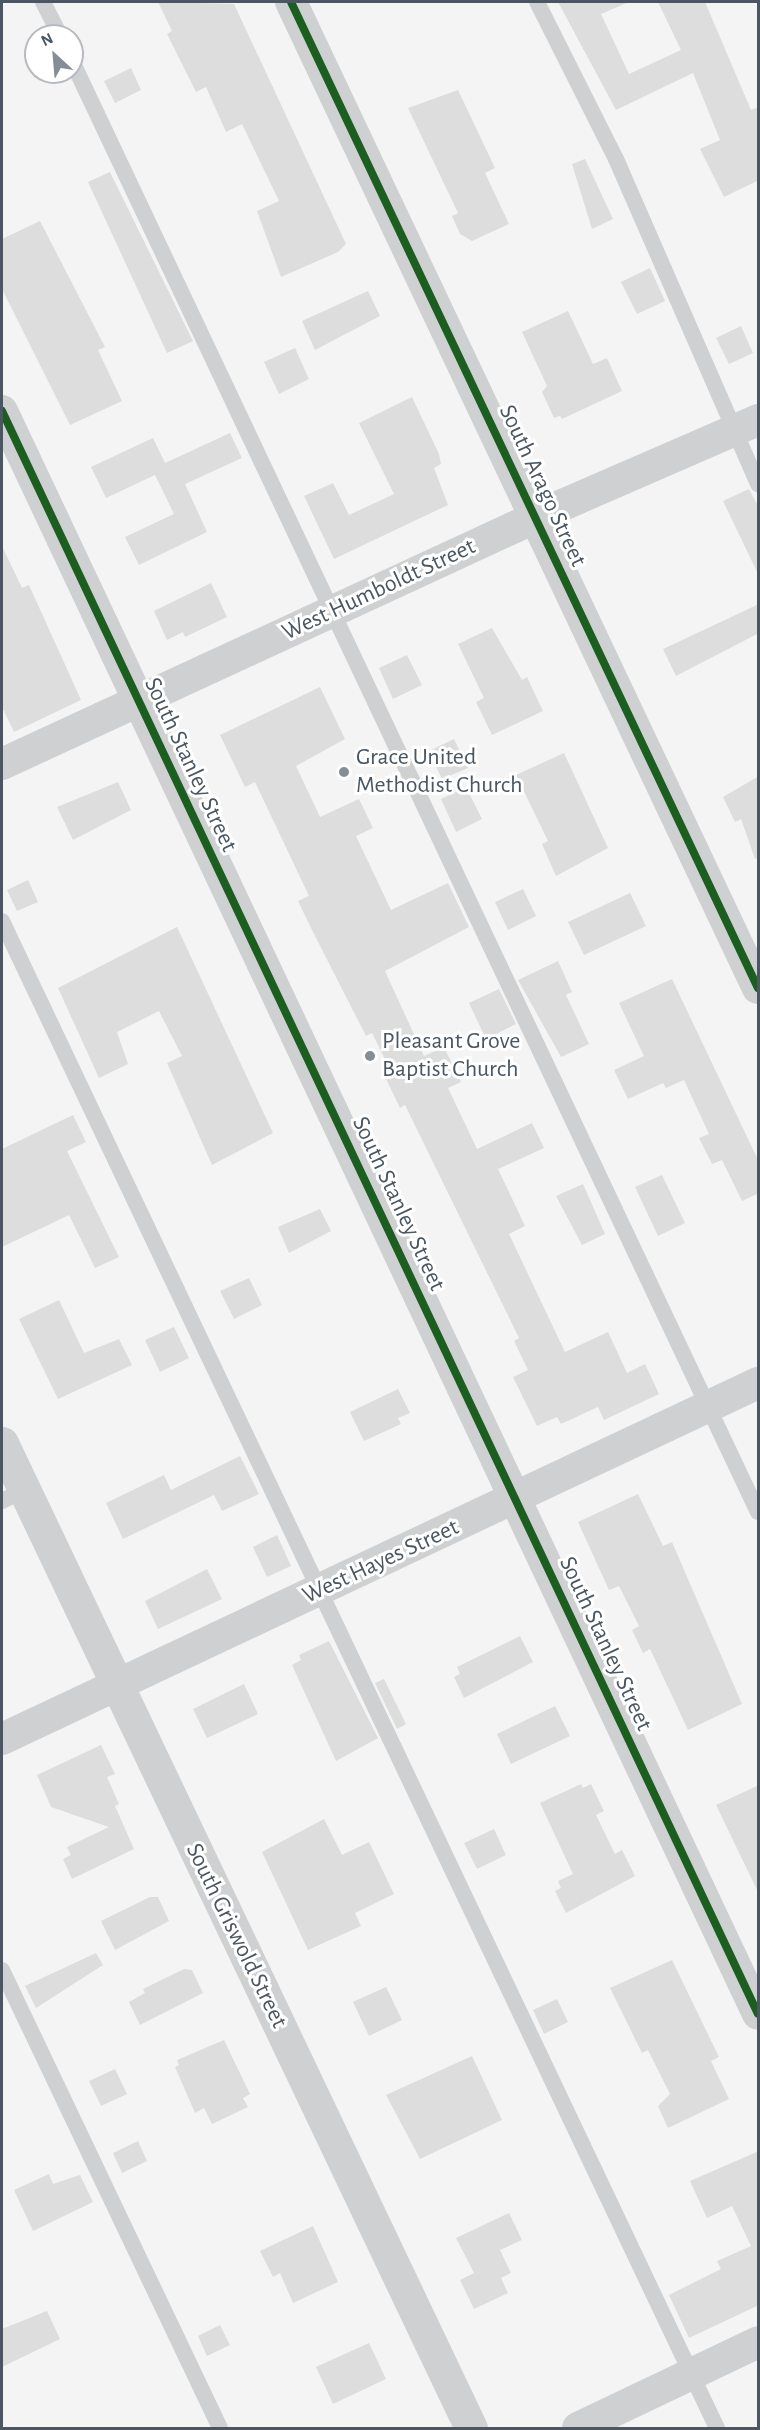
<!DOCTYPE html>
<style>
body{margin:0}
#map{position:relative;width:760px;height:2430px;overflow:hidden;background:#f4f4f4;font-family:"Alegreya Sans",sans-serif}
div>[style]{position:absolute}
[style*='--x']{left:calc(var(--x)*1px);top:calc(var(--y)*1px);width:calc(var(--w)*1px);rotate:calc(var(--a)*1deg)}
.building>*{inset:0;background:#ddddde}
.service>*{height:16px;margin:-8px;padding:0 8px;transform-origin:8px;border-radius:8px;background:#ced0d2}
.minor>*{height:32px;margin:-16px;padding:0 16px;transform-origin:16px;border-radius:16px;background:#ced0d2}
.tertiary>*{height:33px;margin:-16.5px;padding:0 16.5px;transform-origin:16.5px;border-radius:16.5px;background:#ced0d2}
.cycleway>*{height:8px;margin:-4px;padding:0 4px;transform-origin:4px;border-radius:4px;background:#1b5e20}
.dots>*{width:16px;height:16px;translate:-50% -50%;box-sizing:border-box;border:3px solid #fff;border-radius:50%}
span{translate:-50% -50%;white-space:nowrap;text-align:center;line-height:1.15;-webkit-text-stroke:6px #fff;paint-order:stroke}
.street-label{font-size:24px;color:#4a5661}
.poi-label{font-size:24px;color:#4a5661}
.left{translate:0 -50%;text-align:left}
.frame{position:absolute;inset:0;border:3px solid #4a5661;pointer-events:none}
.north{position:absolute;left:24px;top:24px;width:60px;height:60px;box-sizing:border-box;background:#fff;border:2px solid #b7bbc0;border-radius:50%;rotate:334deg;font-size:16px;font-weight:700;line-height:24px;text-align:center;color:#4a5661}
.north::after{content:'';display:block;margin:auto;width:21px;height:27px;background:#868d94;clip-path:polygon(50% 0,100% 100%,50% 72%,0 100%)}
</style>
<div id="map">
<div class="building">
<div style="clip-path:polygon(158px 2px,234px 4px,346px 244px,338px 252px,281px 277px,257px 211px,279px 201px,242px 124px,226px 132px,206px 87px,196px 92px,167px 34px,172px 31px)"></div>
<div style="clip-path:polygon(558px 2px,629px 2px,601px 14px,629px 74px,681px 50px,658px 2px,705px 2px,751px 110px,759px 107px,759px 180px,724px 197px,700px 149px,720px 140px,693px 73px,616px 110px)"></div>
<div style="clip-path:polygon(131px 68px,141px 90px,115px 103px,104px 81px)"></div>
<div style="clip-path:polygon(458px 90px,495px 168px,485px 173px,509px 224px,472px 241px,460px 234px,452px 216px,458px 213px,408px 108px)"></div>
<div style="clip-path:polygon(585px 159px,613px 219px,592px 229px,572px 164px)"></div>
<div style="clip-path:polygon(110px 172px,193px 341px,167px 353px,88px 182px)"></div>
<div style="clip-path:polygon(40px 221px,105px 347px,98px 350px,122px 401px,70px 425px,2px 289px,2px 239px)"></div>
<div style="clip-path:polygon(650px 268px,665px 301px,637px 314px,621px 282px)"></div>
<div style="clip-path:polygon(368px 291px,380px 316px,315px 350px,302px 321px)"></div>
<div style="clip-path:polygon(568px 311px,593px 364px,607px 358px,622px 391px,562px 419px,560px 416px,554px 418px,542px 392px,547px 386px,522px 332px)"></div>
<div style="clip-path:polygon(741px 326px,753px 353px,729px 364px,716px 338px)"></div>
<div style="clip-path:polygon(295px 348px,309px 379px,279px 394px,264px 362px)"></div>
<div style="clip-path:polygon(412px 397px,439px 454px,441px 464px,434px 468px,448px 505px,334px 559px,304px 496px,333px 483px,349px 515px,394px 494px,359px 423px)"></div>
<div style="clip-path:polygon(230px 433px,242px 458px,185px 484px,207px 532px,139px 565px,125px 537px,174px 514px,155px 475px,106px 498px,91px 467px,153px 438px,165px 463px)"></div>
<div style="clip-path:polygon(749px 489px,759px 508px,759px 576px,723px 501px)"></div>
<div style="clip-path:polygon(2px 546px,22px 588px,29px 585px,81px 700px,14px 732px,2px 707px)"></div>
<div style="clip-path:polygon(211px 583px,227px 617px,185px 637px,183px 632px,167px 640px,154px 611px)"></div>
<div style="clip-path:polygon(759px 604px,759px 633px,676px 676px,663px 649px)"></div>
<div style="clip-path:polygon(492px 628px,522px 680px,527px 677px,543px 711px,492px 735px,476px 702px,484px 698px,458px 644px)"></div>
<div style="clip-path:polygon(407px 655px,422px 685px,393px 699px,379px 668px)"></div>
<div style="clip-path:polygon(320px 687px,345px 739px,296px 766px,320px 817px,359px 799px,373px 828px,356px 836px,391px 910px,448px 883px,469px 927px,385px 971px,424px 1056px,444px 1047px,461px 1082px,448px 1088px,477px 1149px,532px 1123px,544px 1148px,498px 1169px,525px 1226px,509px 1234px,565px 1352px,608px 1332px,627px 1373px,645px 1364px,659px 1394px,604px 1420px,598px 1407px,561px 1424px,557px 1417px,537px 1426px,513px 1377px,528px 1370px,514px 1341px,519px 1338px,405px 1105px,400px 1108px,386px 1079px,393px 1075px,372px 1033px,366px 1036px,313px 932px,298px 901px,309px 896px,255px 782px,245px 787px,220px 735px)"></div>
<div style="clip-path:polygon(454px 739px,468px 768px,442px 779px,429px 751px)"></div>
<div style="clip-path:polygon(564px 753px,608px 848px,556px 876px,542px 844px,548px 841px,516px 775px)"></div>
<div style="clip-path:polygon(759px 776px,759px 858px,755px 859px,741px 819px,735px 822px,723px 797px)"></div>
<div style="clip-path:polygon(118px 782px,131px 810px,73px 840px,57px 807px)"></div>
<div style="clip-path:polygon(466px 787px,482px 819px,456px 832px,441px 799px)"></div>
<div style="clip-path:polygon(28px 880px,38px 902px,17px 911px,7px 890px)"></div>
<div style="clip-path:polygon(523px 889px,536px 916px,508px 930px,495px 902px)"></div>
<div style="clip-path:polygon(630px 893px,646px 926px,584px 955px,568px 922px)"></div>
<div style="clip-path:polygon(177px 927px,273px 1133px,212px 1165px,167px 1063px,182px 1056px,159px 1011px,117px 1032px,128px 1064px,99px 1078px,58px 988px)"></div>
<div style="clip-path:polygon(558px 961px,572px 992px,566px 995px,589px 1044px,561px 1057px,518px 980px)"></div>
<div style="clip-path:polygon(672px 979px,759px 1162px,759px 1193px,742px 1201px,722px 1160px,712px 1164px,699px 1138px,709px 1134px,684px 1080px,666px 1088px,663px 1083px,628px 1099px,614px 1070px,644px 1056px,619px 1003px)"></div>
<div style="clip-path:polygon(499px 989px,516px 1024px,486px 1039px,469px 1003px)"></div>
<div style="clip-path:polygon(73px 1115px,86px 1142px,67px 1151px,119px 1257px,95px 1268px,69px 1215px,2px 1247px,2px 1149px)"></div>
<div style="clip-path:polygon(662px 1175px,685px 1223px,658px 1236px,635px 1187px)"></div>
<div style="clip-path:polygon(583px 1184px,605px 1234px,582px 1245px,556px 1196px)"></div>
<div style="clip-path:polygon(320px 1209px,331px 1231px,289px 1253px,278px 1227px)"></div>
<div style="clip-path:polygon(249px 1278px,262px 1305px,234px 1319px,220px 1291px)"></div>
<div style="clip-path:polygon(59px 1300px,84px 1353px,119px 1339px,132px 1365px,58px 1399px,19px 1319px)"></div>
<div style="clip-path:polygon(174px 1327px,189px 1358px,160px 1372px,145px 1340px)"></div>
<div style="clip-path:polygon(398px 1389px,410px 1413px,398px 1418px,401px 1424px,364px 1441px,350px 1412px)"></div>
<div style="clip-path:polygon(240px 1456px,259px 1494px,222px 1511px,214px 1495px,123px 1539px,106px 1503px,164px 1475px,171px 1490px)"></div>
<div style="clip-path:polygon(638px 1494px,663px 1546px,672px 1542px,742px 1704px,688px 1730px,650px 1649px,643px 1653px,632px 1630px,639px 1626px,619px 1586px,609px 1590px,578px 1522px)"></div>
<div style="clip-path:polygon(277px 1535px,291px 1566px,267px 1577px,253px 1547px)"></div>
<div style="clip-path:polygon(207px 1569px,222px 1599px,158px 1629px,145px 1601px)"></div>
<div style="clip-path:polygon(520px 1636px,533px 1662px,464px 1698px,454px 1677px,460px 1674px,457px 1667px)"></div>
<div style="clip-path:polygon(329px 1641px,378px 1738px,336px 1761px,292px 1665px,301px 1660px,299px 1655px)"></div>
<div style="clip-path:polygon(384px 1679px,406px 1724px,397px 1729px,375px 1683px)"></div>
<div style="clip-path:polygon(244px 1684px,258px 1714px,207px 1738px,193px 1709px)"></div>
<div style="clip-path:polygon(555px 1706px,570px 1736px,511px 1764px,497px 1734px)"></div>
<div style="clip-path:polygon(101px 1745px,115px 1774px,107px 1777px,119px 1804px,115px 1806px,134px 1849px,72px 1879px,63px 1859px,71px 1855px,67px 1847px,109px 1827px,51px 1807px,37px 1775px)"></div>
<div style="clip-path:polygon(581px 1784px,583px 1788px,591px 1784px,604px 1811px,596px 1815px,615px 1854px,622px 1850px,635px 1876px,566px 1913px,555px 1891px,561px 1888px,558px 1881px,573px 1874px,540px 1803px)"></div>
<div style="clip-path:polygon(759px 1785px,759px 1894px,716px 1805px)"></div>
<div style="clip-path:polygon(324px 1819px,342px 1855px,369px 1842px,394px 1894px,355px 1913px,361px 1926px,308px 1950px,262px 1852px)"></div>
<div style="clip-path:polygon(494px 1829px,506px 1855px,477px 1869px,464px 1843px)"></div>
<div style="clip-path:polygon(150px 1897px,158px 1897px,169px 1921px,115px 1950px,101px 1921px)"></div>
<div style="clip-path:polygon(96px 1953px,103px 1965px,36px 2008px,25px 1986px)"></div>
<div style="clip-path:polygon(672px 1960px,719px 2057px,711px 2061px,729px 2099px,668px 2128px,658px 2106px,670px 2094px,648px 2050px,642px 2053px,610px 1988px)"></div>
<div style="clip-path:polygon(184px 1969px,192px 1970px,203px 1993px,140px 2025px,129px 2002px,145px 1993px,143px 1989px)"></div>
<div style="clip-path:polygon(386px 1987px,402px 2020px,369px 2036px,353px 2002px)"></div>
<div style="clip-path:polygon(557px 1999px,568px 2022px,544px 2034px,533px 2010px)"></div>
<div style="clip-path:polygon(224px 2040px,250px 2094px,243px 2098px,248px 2107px,212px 2124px,204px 2108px,195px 2113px,175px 2067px,179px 2065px,177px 2060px)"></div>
<div style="clip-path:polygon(472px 2056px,502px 2120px,420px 2159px,386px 2095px)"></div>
<div style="clip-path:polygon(115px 2069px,127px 2094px,101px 2106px,89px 2081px)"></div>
<div style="clip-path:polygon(138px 2141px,147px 2161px,122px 2173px,113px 2153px)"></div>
<div style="clip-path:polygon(759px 2151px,759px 2305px,689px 2338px,669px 2295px,721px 2269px,717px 2261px,751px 2246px,732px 2206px,707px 2218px,690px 2181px)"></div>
<div style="clip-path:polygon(49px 2174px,53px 2184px,80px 2175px,93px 2202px,33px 2231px,14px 2190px)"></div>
<div style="clip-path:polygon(509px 2213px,522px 2240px,500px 2250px,511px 2273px,501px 2278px,508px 2293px,474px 2309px,460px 2280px,474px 2273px,456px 2238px)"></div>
<div style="clip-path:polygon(313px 2226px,338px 2282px,293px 2303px,280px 2273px,273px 2277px,260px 2251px)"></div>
<div style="clip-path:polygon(47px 2311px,60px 2339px,2px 2367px,2px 2329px)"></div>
<div style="clip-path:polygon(220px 2325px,230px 2345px,207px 2356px,198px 2336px)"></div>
<div style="clip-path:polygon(369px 2343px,386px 2379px,333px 2404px,316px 2367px)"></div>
</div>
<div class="service">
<div style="--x:43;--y:2;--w:38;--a:63"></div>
<div style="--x:537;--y:2;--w:176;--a:63.3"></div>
<div style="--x:616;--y:159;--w:355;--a:66.4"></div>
<div style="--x:72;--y:61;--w:1605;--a:64.7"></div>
<div style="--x:2;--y:921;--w:1668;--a:64.62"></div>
<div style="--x:2;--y:1501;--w:25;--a:-27"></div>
<div style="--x:2;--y:1970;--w:507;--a:64.55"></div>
</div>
<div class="minor">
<div style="--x:291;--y:2;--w:1091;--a:64.66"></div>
<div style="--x:2;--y:411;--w:1772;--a:64.75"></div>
<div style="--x:2;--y:764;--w:613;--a:-24.81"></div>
<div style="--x:558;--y:507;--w:218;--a:-23.5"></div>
<div style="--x:2;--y:1739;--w:836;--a:-25.22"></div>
<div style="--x:578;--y:2428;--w:199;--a:-25.5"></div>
</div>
<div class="tertiary">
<div style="--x:2;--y:1443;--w:1091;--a:64.54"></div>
</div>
<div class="cycleway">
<div style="--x:291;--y:2;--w:1091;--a:64.66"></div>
<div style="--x:2;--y:411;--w:1772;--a:64.75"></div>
</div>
<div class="dots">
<div style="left:344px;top:772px;background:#868d94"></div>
<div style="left:370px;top:1056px;background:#868d94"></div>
</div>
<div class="street-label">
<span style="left:542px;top:486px;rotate:65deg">South Arago Street</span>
<span style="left:379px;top:590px;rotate:-25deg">West Humboldt Street</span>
<span style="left:190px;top:765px;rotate:65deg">South Stanley Street</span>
<span style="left:398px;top:1204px;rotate:65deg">South Stanley Street</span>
<span style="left:381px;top:1562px;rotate:-25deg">West Hayes Street</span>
<span style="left:605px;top:1644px;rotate:65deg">South Stanley Street</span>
<span style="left:236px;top:1936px;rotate:64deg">South Griswold Street</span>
</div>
<div class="poi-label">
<span class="left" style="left:356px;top:772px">Grace United<br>Methodist Church</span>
<span class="left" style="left:382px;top:1056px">Pleasant Grove<br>Baptist Church</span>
</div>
<div class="frame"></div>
<div class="north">N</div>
</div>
